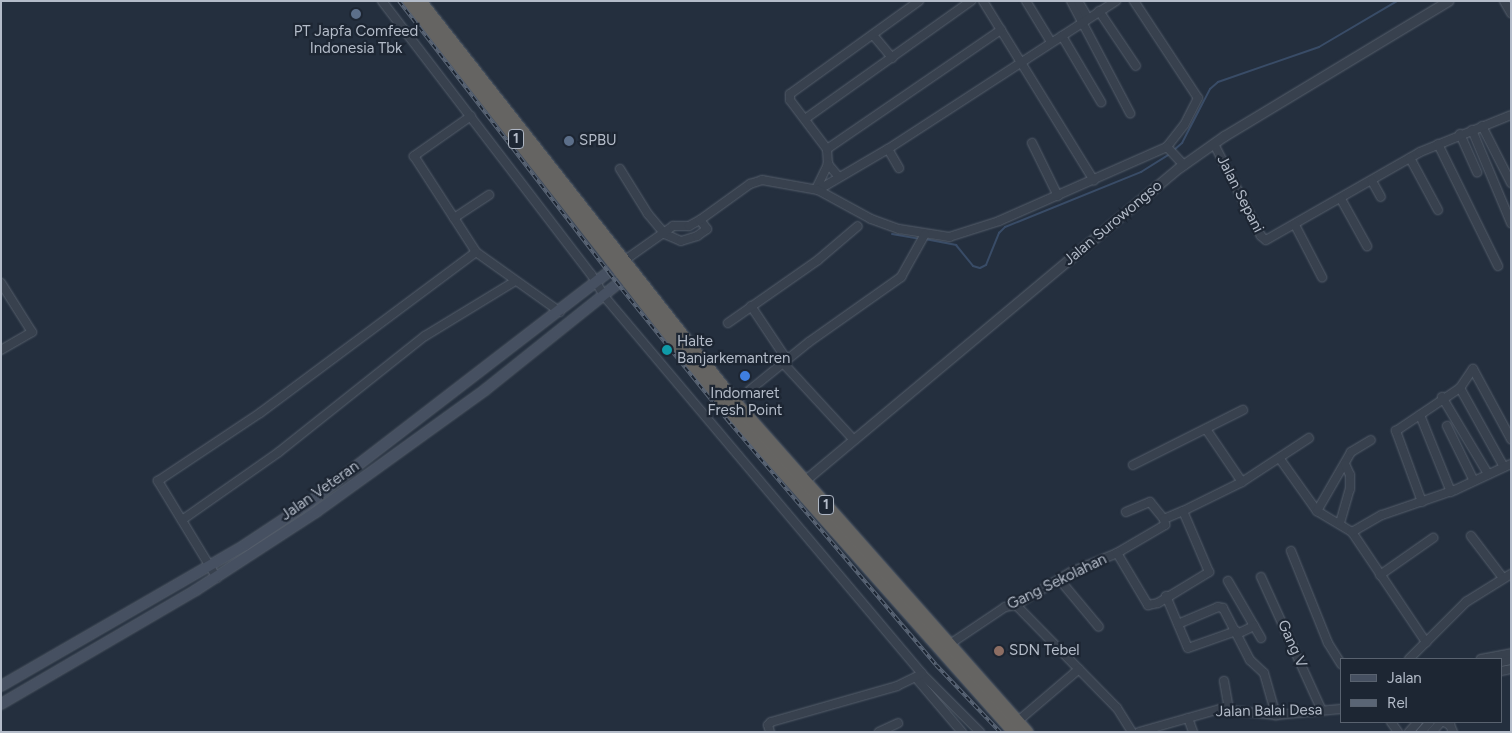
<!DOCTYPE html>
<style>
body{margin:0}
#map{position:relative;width:1512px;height:733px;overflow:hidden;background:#242f3e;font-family:Figtree,sans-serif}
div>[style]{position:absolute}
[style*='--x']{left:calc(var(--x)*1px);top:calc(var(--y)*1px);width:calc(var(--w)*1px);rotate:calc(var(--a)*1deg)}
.stream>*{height:2px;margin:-1px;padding:0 1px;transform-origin:1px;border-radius:1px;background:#394c67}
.roads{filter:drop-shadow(0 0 1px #565f6c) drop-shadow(0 0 1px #565f6c)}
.minor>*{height:8px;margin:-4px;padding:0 4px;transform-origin:4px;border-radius:4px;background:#38414e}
.tertiary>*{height:9px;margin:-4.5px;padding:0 4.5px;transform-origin:4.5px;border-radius:4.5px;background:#38414e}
.secondary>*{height:10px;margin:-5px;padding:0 5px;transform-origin:5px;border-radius:5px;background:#465061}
.trunk>*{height:12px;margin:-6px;padding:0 6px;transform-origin:6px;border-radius:6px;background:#656462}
.rail>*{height:4px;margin-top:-2px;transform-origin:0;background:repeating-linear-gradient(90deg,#1d2633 0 5.5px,#5a6575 0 11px);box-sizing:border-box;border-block:1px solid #5a6575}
.dots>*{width:14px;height:14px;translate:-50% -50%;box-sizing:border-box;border:2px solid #1d2633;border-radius:50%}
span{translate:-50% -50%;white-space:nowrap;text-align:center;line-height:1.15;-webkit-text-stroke:4.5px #1d2633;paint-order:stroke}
.shield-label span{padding:1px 4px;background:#1d2633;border:1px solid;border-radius:4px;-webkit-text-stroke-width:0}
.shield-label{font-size:14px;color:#b4bcc9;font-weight:700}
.poi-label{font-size:15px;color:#b4bcc9}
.left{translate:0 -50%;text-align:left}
.street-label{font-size:15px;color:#b4bcc9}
.frame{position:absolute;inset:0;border:2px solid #b4bcc9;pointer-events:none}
.legend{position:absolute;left:1340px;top:658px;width:162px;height:65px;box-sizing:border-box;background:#1d2633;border:1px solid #59626f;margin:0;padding:6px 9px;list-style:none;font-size:15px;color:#b4bcc9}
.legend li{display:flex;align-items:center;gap:10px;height:25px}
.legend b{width:25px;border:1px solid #59626f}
</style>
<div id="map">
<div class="stream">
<div style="--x:1174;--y:150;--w:11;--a:-41"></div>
<div style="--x:1182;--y:143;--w:61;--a:-62.6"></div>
<div style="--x:1210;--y:89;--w:11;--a:-41"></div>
<div style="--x:1218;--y:82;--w:107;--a:-19.1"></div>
<div style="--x:1319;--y:47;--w:91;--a:-30.5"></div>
<div style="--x:892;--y:234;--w:28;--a:10"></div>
<div style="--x:925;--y:239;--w:32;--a:11"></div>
<div style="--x:956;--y:245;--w:27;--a:51"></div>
<div style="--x:973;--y:266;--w:7;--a:16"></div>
<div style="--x:980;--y:268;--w:7;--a:-27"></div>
<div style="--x:986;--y:265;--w:35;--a:-68"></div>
<div style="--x:999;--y:233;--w:8;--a:-45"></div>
<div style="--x:1005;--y:227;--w:147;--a:-22"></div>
<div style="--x:1141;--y:172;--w:36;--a:-32"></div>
<div style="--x:1416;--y:732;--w:13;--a:-48"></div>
</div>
<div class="roads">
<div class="minor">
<div style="--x:382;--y:1;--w:344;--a:52.6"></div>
<div style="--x:591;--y:274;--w:26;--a:59"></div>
<div style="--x:604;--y:296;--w:494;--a:49.9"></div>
<div style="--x:922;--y:674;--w:82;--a:45"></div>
<div style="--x:983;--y:1;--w:211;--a:58.3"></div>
<div style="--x:1026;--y:1;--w:48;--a:58.6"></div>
<div style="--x:1071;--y:1;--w:127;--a:62.2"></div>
<div style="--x:1078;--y:1;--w:20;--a:60"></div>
<div style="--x:1134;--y:1;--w:116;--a:56.6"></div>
<div style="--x:1198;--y:98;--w:30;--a:117"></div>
<div style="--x:1184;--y:125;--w:28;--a:128"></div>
<div style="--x:1504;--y:1;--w:14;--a:60"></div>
<div style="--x:1099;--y:11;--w:66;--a:56.1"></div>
<div style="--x:873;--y:35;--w:30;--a:50"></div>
<div style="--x:1062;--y:36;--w:77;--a:59.4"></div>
<div style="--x:471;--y:116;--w:70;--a:144.9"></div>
<div style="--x:414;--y:156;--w:114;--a:57.1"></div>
<div style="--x:476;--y:252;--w:103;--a:35.5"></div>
<div style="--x:805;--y:119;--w:204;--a:-35.4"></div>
<div style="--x:1482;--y:126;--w:64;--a:63"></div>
<div style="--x:1472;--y:130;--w:101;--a:67.2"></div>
<div style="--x:1460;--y:134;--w:42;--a:65.9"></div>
<div style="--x:1032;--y:143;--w:59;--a:63.9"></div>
<div style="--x:1214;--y:144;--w:103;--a:62.9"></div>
<div style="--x:1261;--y:236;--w:6;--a:39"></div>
<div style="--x:1266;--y:240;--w:177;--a:-29.7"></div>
<div style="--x:1420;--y:152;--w:98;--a:-22.1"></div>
<div style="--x:1438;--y:144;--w:136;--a:63.8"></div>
<div style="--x:827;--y:149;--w:211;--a:-34.4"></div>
<div style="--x:888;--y:149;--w:22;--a:60"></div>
<div style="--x:1410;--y:158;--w:59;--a:61.7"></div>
<div style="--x:620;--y:169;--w:53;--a:58.1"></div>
<div style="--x:648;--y:214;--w:26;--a:50"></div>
<div style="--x:665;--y:234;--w:17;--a:24"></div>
<div style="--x:681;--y:241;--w:17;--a:-17"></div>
<div style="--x:697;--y:236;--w:12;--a:-35"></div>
<div style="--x:707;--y:229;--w:11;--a:-128"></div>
<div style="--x:838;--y:176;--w:16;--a:-130"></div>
<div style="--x:828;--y:164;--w:15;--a:-94"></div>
<div style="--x:827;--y:149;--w:61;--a:-127.1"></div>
<div style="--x:790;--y:100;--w:6;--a:-90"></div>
<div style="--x:790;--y:94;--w:159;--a:-35.8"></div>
<div style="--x:1372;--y:181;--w:18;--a:61"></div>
<div style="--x:816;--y:189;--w:28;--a:-64"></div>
<div style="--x:818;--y:190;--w:81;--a:-30.4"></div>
<div style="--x:888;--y:149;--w:272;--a:-33"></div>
<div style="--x:1341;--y:199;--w:54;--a:61"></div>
<div style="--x:454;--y:218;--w:42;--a:-33.3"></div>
<div style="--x:1295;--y:225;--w:59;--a:62.6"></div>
<div style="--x:625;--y:260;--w:59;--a:-35.3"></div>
<div style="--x:673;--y:226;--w:16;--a:0"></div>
<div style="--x:689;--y:226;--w:13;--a:-29"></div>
<div style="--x:700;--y:220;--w:62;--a:-35.8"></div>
<div style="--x:750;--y:184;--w:13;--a:-18"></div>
<div style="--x:762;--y:180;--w:57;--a:10.1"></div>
<div style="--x:818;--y:190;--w:60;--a:28.7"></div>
<div style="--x:871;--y:219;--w:30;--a:20"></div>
<div style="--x:899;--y:229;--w:51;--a:9.1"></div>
<div style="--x:949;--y:237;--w:52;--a:-17.7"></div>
<div style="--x:999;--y:221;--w:184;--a:-23.8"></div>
<div style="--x:1167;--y:147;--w:25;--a:47"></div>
<div style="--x:1;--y:283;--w:58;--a:57.7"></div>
<div style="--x:32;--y:332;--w:36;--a:150"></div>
<div style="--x:751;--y:306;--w:65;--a:56.3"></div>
<div style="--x:728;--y:323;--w:110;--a:-35"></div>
<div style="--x:818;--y:260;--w:52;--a:-40.4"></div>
<div style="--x:783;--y:363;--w:105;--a:47.3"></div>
<div style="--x:1460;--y:388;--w:90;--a:60.9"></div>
<div style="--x:1442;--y:397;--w:90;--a:59.1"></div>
<div style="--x:735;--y:402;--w:95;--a:-39"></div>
<div style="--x:809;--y:342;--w:113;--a:-35.2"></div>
<div style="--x:901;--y:277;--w:49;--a:-60.8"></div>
<div style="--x:1420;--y:415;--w:83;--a:68.1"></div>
<div style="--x:1447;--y:426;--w:61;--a:63.9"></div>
<div style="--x:1206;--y:429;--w:64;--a:55.8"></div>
<div style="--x:1280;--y:459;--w:64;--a:54.6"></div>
<div style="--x:1317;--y:511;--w:41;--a:31"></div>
<div style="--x:1352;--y:532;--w:133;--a:56.1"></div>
<div style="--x:1133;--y:465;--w:123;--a:-26.6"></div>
<div style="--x:1422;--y:502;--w:76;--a:-110.1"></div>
<div style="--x:1396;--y:431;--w:77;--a:-33.9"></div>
<div style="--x:1460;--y:388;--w:23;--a:-56"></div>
<div style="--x:1473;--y:369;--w:80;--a:61.5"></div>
<div style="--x:1317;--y:511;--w:68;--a:-60"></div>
<div style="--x:1351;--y:452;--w:23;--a:-31"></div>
<div style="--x:1126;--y:512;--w:26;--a:-23"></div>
<div style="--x:1150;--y:502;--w:22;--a:51"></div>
<div style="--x:1164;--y:519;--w:21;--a:-23"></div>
<div style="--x:1183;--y:511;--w:66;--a:-26.2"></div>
<div style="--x:1242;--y:482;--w:80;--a:-33.3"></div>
<div style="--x:182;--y:520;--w:118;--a:-35"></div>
<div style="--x:279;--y:452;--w:186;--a:-38.5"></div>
<div style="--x:425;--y:336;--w:105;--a:-31.4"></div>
<div style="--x:1340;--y:523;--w:35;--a:-74"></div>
<div style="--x:1350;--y:489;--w:14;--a:-90"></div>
<div style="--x:1350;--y:475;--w:12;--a:-114"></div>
<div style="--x:1352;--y:532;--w:34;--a:-30"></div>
<div style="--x:1382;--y:515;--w:77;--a:-18.9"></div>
<div style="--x:1455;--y:490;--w:62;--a:-24.9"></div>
<div style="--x:1471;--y:536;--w:53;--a:52.7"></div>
<div style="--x:1291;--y:551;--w:99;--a:68.1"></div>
<div style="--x:1328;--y:643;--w:25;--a:58"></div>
<div style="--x:1117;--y:553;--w:56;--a:-30.3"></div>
<div style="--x:1165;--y:525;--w:6;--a:-99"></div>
<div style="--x:1380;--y:575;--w:65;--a:-34.9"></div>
<div style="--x:1261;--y:577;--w:147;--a:65.5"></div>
<div style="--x:217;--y:578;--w:114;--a:-121.3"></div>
<div style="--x:158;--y:481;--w:123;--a:-33.7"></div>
<div style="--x:260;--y:413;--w:269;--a:-36.7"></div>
<div style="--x:1059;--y:579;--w:62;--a:50.2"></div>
<div style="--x:1228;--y:581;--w:66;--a:59.9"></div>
<div style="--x:1166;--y:596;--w:56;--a:67.1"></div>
<div style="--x:1188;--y:648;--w:51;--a:-19.5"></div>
<div style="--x:1016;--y:605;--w:144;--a:45.6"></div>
<div style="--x:1117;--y:708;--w:28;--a:58"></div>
<div style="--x:1178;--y:624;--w:43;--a:-23"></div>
<div style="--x:1218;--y:607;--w:5;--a:11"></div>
<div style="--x:1223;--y:608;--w:59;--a:62.6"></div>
<div style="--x:1250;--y:660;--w:19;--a:43"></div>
<div style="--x:1264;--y:673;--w:44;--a:74.1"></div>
<div style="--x:1237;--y:634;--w:19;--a:-25"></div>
<div style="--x:947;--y:646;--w:70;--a:-33.9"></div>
<div style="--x:1005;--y:607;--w:11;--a:-10"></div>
<div style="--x:1016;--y:605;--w:64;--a:-31"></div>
<div style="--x:1071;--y:572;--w:50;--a:-22.4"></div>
<div style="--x:1117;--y:553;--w:61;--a:59.2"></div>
<div style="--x:1148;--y:605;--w:10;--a:-11"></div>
<div style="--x:1158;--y:603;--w:60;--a:-31.3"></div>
<div style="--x:1209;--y:572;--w:66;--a:-113.1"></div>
<div style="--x:1409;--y:659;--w:81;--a:-45"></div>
<div style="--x:1466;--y:602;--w:53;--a:-31.9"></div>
<div style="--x:1481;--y:659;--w:31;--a:-11"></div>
<div style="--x:1501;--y:662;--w:10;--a:-11"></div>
<div style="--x:1501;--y:671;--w:10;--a:-11"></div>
<div style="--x:916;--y:678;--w:71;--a:49.6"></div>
<div style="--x:1224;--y:681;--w:28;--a:80"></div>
<div style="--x:1188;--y:718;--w:15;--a:70"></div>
<div style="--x:1018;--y:721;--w:80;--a:-40.4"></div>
<div style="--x:1391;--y:722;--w:12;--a:55"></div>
<div style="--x:1444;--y:722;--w:7;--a:27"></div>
<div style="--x:1450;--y:725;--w:8;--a:67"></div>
<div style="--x:770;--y:732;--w:7;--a:-106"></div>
<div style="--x:768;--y:725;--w:4;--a:-45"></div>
<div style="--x:771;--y:722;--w:131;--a:-15.9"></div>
<div style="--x:897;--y:686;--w:28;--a:-26"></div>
<div style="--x:879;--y:732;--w:21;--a:-25"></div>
<div style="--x:1139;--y:732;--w:84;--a:-15.9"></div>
<div style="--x:1220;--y:709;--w:56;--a:6.1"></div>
<div style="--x:1276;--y:715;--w:65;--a:-5.3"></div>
<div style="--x:1409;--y:732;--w:13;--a:-48"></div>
<div style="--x:1421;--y:732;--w:13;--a:-48"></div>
<div style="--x:1432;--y:732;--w:13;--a:-48"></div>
</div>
<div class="tertiary">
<div style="--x:804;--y:481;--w:490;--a:-39.9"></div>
<div style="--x:1180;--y:167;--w:54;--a:-35.2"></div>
<div style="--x:1224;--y:136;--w:262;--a:-31.1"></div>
</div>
<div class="secondary">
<div style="--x:1;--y:686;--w:282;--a:-30"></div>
<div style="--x:245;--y:545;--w:78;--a:-33.5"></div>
<div style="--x:310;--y:502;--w:394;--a:-37.6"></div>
<div style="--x:1;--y:704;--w:226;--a:-30.3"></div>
<div style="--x:196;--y:590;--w:143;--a:-33"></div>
<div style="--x:316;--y:512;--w:208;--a:-35.8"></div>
<div style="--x:485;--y:390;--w:187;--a:-38.7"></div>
</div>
<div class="trunk">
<div style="--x:409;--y:1;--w:519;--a:52.05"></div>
<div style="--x:728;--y:410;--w:431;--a:48.4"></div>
<div style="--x:420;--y:1;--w:510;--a:51.85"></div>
<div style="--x:735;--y:402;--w:441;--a:48.5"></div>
</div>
</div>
<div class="rail">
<div style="--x:399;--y:1;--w:344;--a:52.3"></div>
<div style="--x:609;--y:273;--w:194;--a:51.1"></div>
<div style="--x:731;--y:424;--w:316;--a:49.6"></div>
<div style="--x:936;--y:665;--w:93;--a:46.3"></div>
</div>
<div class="dots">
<div style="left:356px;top:14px;background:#5c6f8a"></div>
<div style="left:569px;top:141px;background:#5c6f8a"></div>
<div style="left:667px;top:350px;background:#0f9aa8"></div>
<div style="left:745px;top:376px;background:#3f7fe0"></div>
<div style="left:999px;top:651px;background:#8d6e63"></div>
</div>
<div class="shield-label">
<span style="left:516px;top:139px">1</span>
<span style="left:826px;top:505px">1</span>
</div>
<div class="poi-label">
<span style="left:356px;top:40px">PT Japfa Comfeed<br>Indonesia Tbk</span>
<span class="left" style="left:579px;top:141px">SPBU</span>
<span class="left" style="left:677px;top:350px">Halte<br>Banjarkemantren</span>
<span style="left:745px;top:402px">Indomaret<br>Fresh Point</span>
<span class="left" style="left:1009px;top:651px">SDN Tebel</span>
</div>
<div class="street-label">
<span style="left:1240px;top:194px;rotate:63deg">Jalan Sepani</span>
<span style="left:1113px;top:223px;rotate:-40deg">Jalan Surowongso</span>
<span style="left:320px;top:491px;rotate:-35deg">Jalan Veteran</span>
<span style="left:1057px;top:582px;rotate:-26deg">Gang Sekolahan</span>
<span style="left:1292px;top:644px;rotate:66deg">Gang V</span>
<span style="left:1269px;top:711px;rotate:-1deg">Jalan Balai Desa</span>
</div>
<div class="frame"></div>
<ul class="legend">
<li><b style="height:6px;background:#465061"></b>Jalan</li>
<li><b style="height:6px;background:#5a6575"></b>Rel</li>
</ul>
</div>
